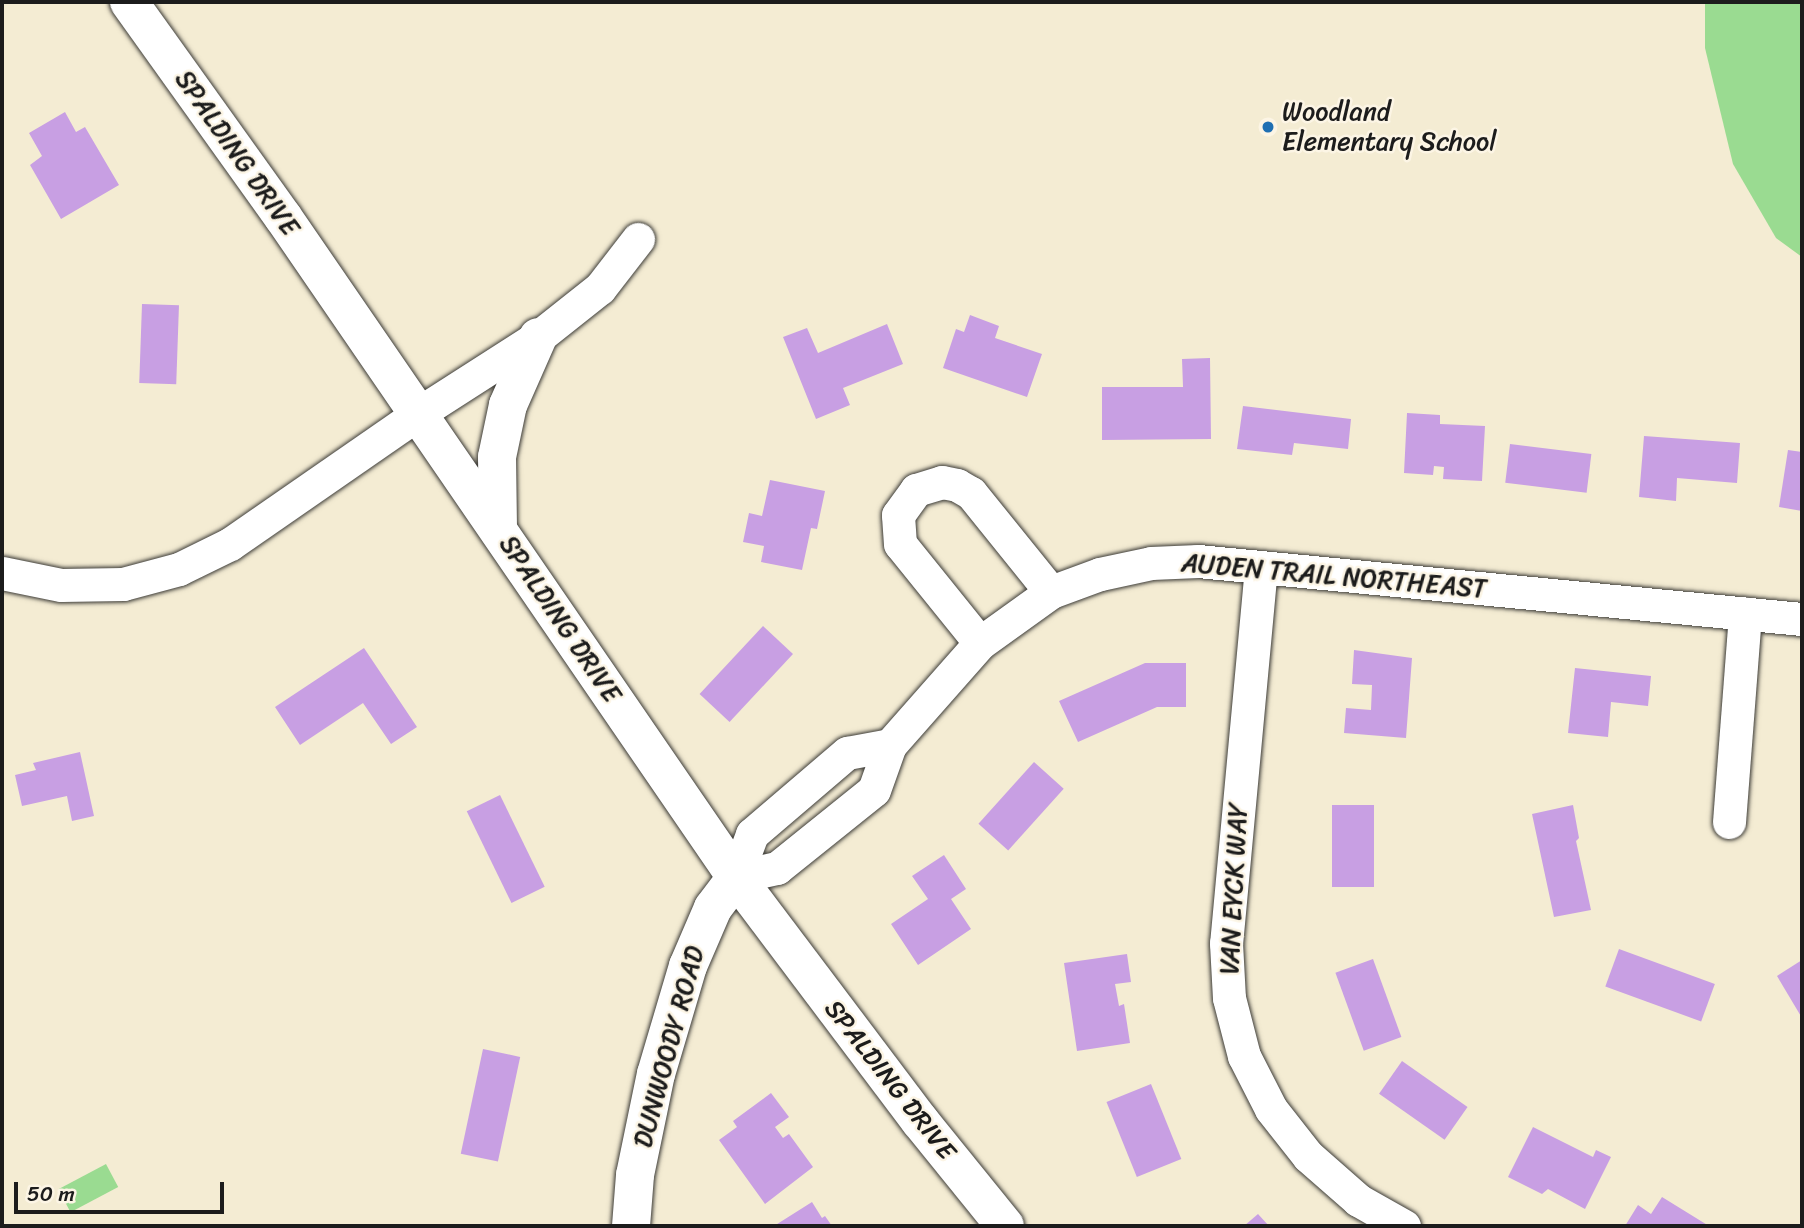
<!DOCTYPE html>
<html>
<head>
<meta charset="utf-8">
<style>
	body { margin:0 }
	#map { position:relative; width:1804px; height:1228px; overflow:hidden; background:#f4ecd3; font-family:Sriracha,sans-serif }
	div>[style] { position:absolute }
	[style*='--x'] { left:calc(var(--x)*1px); top:calc(var(--y)*1px); width:calc(var(--w)*1px); rotate:calc(var(--a)*1deg) }
	.green>* { inset:0; background:#9adb91; transform-origin:0 0 }
	.building>* { inset:0; background:#c89fe3; transform-origin:0 0 }
	.roads { filter:drop-shadow(0 0 2px #3c3b37) drop-shadow(0 0 2px #3c3b37) }
	.minor>* { height:33px; margin:-16.5px; padding:0 16.5px; transform-origin:16.5px; border-radius:16.5px; background:#fff }
	.tertiary>* { height:38px; margin:-19px; padding:0 19px; transform-origin:19px; border-radius:19px; background:#fff }
	.dots>* { width:19px; height:19px; translate:-50% -50%; box-sizing:border-box; border:4px solid #fcf5e5; border-radius:50% }
	span { translate:-50% -50%; white-space:nowrap; text-align:center; line-height:1.15; -webkit-text-stroke:5px #fcf5e5; paint-order:stroke }
	.poi-label { font-size:26px; color:#1c1c1c }
	.left { translate:0 -50%; text-align:left }
	.street-label { font-size:26px; color:#1c1c1c }
	.frame { position:absolute; inset:0; border:4px solid #1c1c1c; pointer-events:none }
	.scale { position:absolute; left:14px; top:1182px; width:210px; height:32px; box-sizing:border-box; border:4px solid #1c1c1c; border-top:0; padding-left:9px; font-size:21px; line-height:24px; white-space:nowrap; color:#1c1c1c; -webkit-text-stroke:5px #fcf5e5; paint-order:stroke }
</style>
</head>
<body>
<div id="map">
	<div class="green">
		<i style="clip-path:polygon(1705px 2px,1802px 2px,1802px 257px,1776px 238px,1733px 164px,1705px 48px)"></i>
		<i style="left:106px;top:1164px;width:26px;height:54px;rotate:62deg"></i>
	</div>
	<div class="building">
		<i style="clip-path:polygon(65px 112px,76px 132px,85px 127px,119px 185px,61px 219px,30px 165px,42px 156px,29px 133px)"></i>
		<i style="left:142px;top:304px;width:37px;height:79px;rotate:2deg"></i>
		<i style="clip-path:polygon(970px 315px,999px 326px,995px 338px,1042px 354px,1027px 397px,943px 368px,956px 329px,964px 332px)"></i>
		<i style="clip-path:polygon(887px 324px,903px 364px,843px 388px,850px 405px,816px 419px,783px 337px,807px 328px,818px 353px)"></i>
		<i style="clip-path:polygon(1210px 358px,1211px 439px,1102px 440px,1102px 387px,1183px 387px,1182px 359px)"></i>
		<i style="clip-path:polygon(1243px 406px,1351px 419px,1348px 449px,1294px 443px,1292px 455px,1237px 449px)"></i>
		<i style="clip-path:polygon(1407px 413px,1440px 415px,1440px 424px,1485px 426px,1482px 481px,1443px 479px,1444px 467px,1434px 466px,1433px 475px,1404px 473px)"></i>
		<i style="clip-path:polygon(1644px 436px,1740px 443px,1737px 483px,1677px 478px,1676px 501px,1639px 497px)"></i>
		<i style="left:1510px;top:444px;width:82px;height:39px;rotate:7deg"></i>
		<i style="clip-path:polygon(1788px 450px,1802px 452px,1802px 511px,1779px 507px)"></i>
		<i style="clip-path:polygon(770px 480px,825px 491px,817px 529px,811px 528px,802px 570px,761px 562px,764px 546px,743px 542px,749px 513px,762px 516px)"></i>
		<i style="left:763px;top:626px;width:41px;height:93px;rotate:43deg"></i>
		<i style="clip-path:polygon(364px 648px,417px 727px,391px 744px,363px 703px,300px 745px,275px 707px)"></i>
		<i style="clip-path:polygon(1354px 650px,1412px 658px,1406px 738px,1344px 733px,1346px 708px,1371px 710px,1372px 685px,1352px 684px)"></i>
		<i style="clip-path:polygon(1145px 663px,1186px 663px,1186px 707px,1157px 707px,1078px 742px,1059px 701px)"></i>
		<i style="clip-path:polygon(1575px 668px,1651px 676px,1648px 706px,1611px 702px,1608px 737px,1568px 733px)"></i>
		<i style="clip-path:polygon(80px 752px,94px 816px,72px 821px,67px 796px,22px 806px,15px 775px,36px 770px,33px 763px)"></i>
		<i style="left:1034px;top:762px;width:40px;height:83px;rotate:42deg"></i>
		<i style="left:500px;top:795px;width:102px;height:37px;rotate:64deg"></i>
		<i style="left:1332px;top:805px;width:42px;height:82px"></i>
		<i style="clip-path:polygon(1573px 805px,1579px 838px,1576px 841px,1591px 910px,1554px 917px,1532px 814px)"></i>
		<i style="clip-path:polygon(944px 855px,966px 889px,951px 899px,971px 929px,918px 965px,891px 924px,928px 899px,912px 876px)"></i>
		<i style="left:1619px;top:949px;width:102px;height:40px;rotate:20deg"></i>
		<i style="clip-path:polygon(1127px 954px,1131px 982px,1115px 984px,1119px 1006px,1124px 1004px,1130px 1043px,1077px 1051px,1064px 963px)"></i>
		<i style="left:1373px;top:959px;width:83px;height:40px;rotate:70deg"></i>
		<i style="clip-path:polygon(1802px 960px,1802px 1018px,1777px 976px)"></i>
		<i style="left:483px;top:1049px;width:38px;height:107px;rotate:12deg"></i>
		<i style="left:1402px;top:1061px;width:80px;height:40px;rotate:35deg"></i>
		<i style="left:1151px;top:1084px;width:81px;height:48px;rotate:68deg"></i>
		<i style="clip-path:polygon(771px 1093px,789px 1117px,775px 1127px,783px 1138px,789px 1134px,813px 1167px,765px 1204px,719px 1140px,737px 1127px,733px 1121px)"></i>
		<i style="clip-path:polygon(1533px 1127px,1593px 1157px,1596px 1150px,1611px 1157px,1585px 1209px,1548px 1189px,1542px 1194px,1508px 1177px)"></i>
		<i style="clip-path:polygon(1662px 1197px,1709px 1226px,1625px 1226px,1638px 1205px,1651px 1214px)"></i>
		<i style="clip-path:polygon(812px 1202px,822px 1218px,825px 1216px,832px 1226px,774px 1226px)"></i>
		<i style="clip-path:polygon(1258px 1214px,1269px 1226px,1244px 1226px)"></i>
	</div>
	<div class="roads">
		<div class="minor">
			<i style="--x:1261;--y:567;--w:378;--a:95.3"></i>
			<i style="--x:1226;--y:943;--w:55;--a:86.9"></i>
			<i style="--x:1229;--y:998;--w:60;--a:75.5"></i>
			<i style="--x:1244;--y:1056;--w:59;--a:63"></i>
			<i style="--x:1271;--y:1109;--w:60;--a:51.8"></i>
			<i style="--x:1308;--y:1156;--w:67;--a:41.3"></i>
			<i style="--x:1358;--y:1200;--w:53;--a:29.5"></i>
			<i style="--x:2;--y:573;--w:60;--a:11.5"></i>
			<i style="--x:61;--y:585;--w:62;--a:-0.9"></i>
			<i style="--x:123;--y:584;--w:58;--a:-15"></i>
			<i style="--x:179;--y:569;--w:57;--a:-26.1"></i>
			<i style="--x:230;--y:544;--w:230;--a:-34.7"></i>
			<i style="--x:419;--y:413;--w:146;--a:-32.7"></i>
			<i style="--x:542;--y:334;--w:74;--a:-38.4"></i>
			<i style="--x:600;--y:288;--w:62;--a:-52.2"></i>
			<i style="--x:980;--y:643;--w:127;--a:-128.9"></i>
			<i style="--x:900;--y:544;--w:29;--a:-94"></i>
			<i style="--x:898;--y:515;--w:31;--a:-54"></i>
			<i style="--x:916;--y:490;--w:27;--a:-17"></i>
			<i style="--x:942;--y:482;--w:15;--a:11"></i>
			<i style="--x:957;--y:485;--w:16;--a:30"></i>
			<i style="--x:971;--y:493;--w:127;--a:51.1"></i>
			<i style="--x:1729;--y:822;--w:209;--a:-85.6"></i>
			<i style="--x:736;--y:877;--w:42;--a:-12.4"></i>
			<i style="--x:777;--y:868;--w:124;--a:-38.8"></i>
			<i style="--x:874;--y:790;--w:48;--a:-70.4"></i>
			<i style="--x:890;--y:745;--w:136;--a:-48.6"></i>
			<i style="--x:980;--y:643;--w:87;--a:-35.7"></i>
			<i style="--x:1051;--y:592;--w:52;--a:-20.2"></i>
			<i style="--x:1100;--y:574;--w:52;--a:-12.2"></i>
			<i style="--x:1151;--y:563;--w:47;--a:-2.4"></i>
			<i style="--x:1198;--y:561;--w:607;--a:5.49"></i>
			<i style="--x:736;--y:877;--w:46;--a:-69.6"></i>
			<i style="--x:752;--y:834;--w:125;--a:-40.5"></i>
			<i style="--x:847;--y:753;--w:44;--a:-10.5"></i>
		</div>
		<div class="tertiary">
			<i style="--x:129;--y:2;--w:264;--a:54.4"></i>
			<i style="--x:283;--y:217;--w:801;--a:55.54"></i>
			<i style="--x:736;--y:877;--w:306;--a:53"></i>
			<i style="--x:920;--y:1121;--w:135;--a:51"></i>
			<i style="--x:498;--y:528;--w:71;--a:-90.8"></i>
			<i style="--x:497;--y:457;--w:53;--a:-78.1"></i>
			<i style="--x:508;--y:405;--w:74;--a:-66.2"></i>
			<i style="--x:631;--y:1226;--w:51;--a:-85.5"></i>
			<i style="--x:635;--y:1175;--w:103;--a:-78.3"></i>
			<i style="--x:656;--y:1074;--w:113;--a:-73.5"></i>
			<i style="--x:688;--y:966;--w:63;--a:-66.7"></i>
			<i style="--x:713;--y:908;--w:39;--a:-53"></i>
		</div>
	</div>
	<div class="dots">
		<i style="left:1268px;top:127px;background:#1f6fb2"></i>
	</div>
	<div class="poi-label">
		<span class="left" style="left:1282px;top:127px">Woodland<br>Elementary School</span>
	</div>
	<div class="street-label">
		<span style="left:237px;top:153px;rotate:55deg">SPALDING DRIVE</span>
		<span style="left:1334px;top:576px;rotate:5deg">AUDEN TRAIL NORTHEAST</span>
		<span style="left:560px;top:619px;rotate:56deg">SPALDING DRIVE</span>
		<span style="left:1234px;top:889px;rotate:-87deg">VAN EYCK WAY</span>
		<span style="left:669px;top:1047px;rotate:-75deg">DUNWOODY ROAD</span>
		<span style="left:890px;top:1080px;rotate:52deg">SPALDING DRIVE</span>
	</div>
	<div class="frame"></div>
	<div class="scale">50 m</div>
</div>
</body>
</html>
